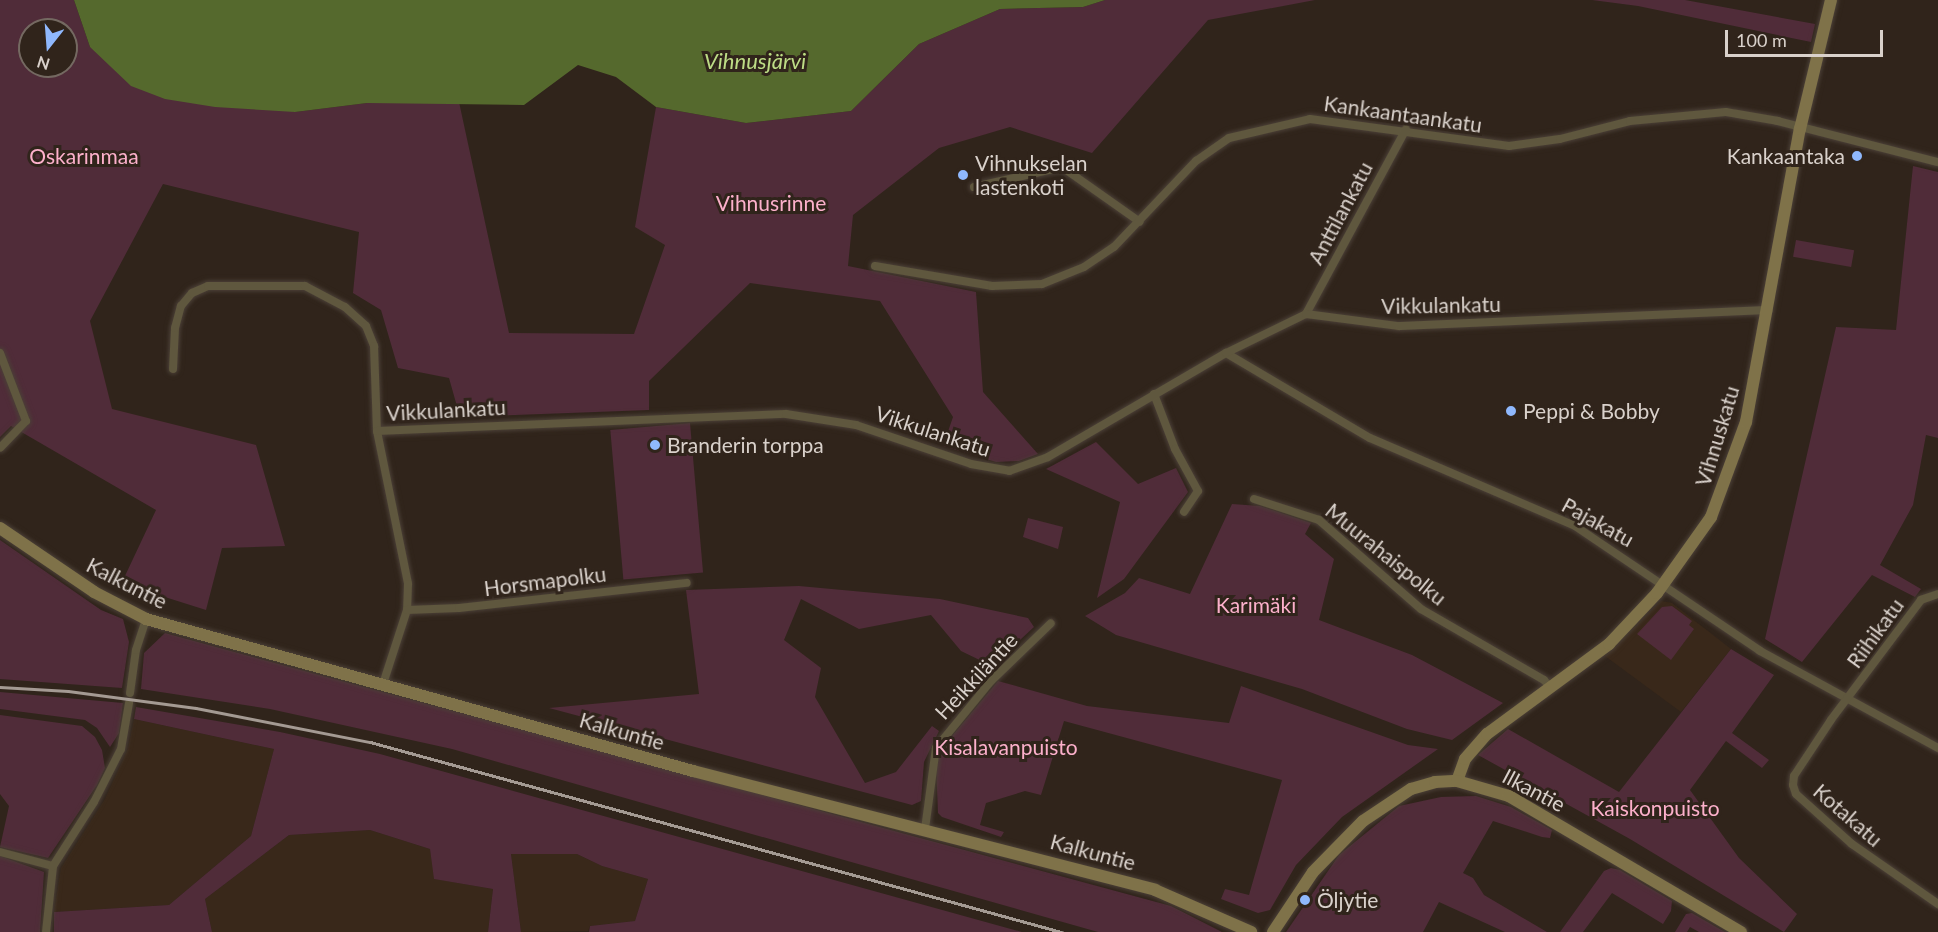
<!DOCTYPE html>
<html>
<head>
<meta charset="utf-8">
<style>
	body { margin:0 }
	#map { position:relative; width:1938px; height:932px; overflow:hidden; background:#30241b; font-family:Lato,sans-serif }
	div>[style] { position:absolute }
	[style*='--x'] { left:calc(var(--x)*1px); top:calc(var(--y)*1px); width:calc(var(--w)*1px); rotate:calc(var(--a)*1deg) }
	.built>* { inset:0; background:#39281a }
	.green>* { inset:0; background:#502c39; transform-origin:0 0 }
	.water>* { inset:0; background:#55692d }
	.roads { filter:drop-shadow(0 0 2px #4b4037) drop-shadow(0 0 2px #4b4037) }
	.street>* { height:8px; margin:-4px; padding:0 4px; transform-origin:4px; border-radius:4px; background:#5f573e }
	.secondary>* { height:12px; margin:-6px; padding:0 6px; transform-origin:6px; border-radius:6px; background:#7f7249 }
	.rail>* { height:3px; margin:-1.5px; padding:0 1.5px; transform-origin:1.5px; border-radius:1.5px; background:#a49a93 }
	.dots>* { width:16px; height:16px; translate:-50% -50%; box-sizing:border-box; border:3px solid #30241b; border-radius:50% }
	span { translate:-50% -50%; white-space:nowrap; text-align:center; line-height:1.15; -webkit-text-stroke:6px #30241b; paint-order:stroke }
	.street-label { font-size:21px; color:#d9d1cb }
	.park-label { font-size:21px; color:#fcb0cb }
	.poi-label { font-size:21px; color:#d9d1cb }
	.right { translate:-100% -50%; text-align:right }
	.left { translate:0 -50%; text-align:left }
	.water-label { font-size:22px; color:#bddc85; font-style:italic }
	.north { position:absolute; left:18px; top:18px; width:60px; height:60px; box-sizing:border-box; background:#30241b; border:2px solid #746961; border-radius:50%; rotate:197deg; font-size:16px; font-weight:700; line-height:24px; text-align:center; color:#d9d1cb }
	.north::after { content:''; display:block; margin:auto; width:21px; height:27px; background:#8fb8fd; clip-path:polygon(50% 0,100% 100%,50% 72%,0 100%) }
	.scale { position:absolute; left:1725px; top:30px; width:158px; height:27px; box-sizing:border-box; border:3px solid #d9d1cb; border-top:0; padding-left:8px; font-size:18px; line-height:21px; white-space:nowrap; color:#d9d1cb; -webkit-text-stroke:4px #30241b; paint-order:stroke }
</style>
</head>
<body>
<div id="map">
	<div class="built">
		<i style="clip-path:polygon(1661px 601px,1672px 603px,1731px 649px,1681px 712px,1605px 656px)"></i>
		<i style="clip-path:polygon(134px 719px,274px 749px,251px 836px,169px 905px,54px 912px,61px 868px,105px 799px,128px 749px)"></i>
		<i style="clip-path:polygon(370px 830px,430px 849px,435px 879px,493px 889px,488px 932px,212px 932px,205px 899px,289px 835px)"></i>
		<i style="clip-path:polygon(511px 854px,577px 854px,602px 866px,648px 879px,635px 921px,590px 926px,588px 931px,521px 932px)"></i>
	</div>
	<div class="green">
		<i style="clip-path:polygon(evenodd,0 0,74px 0,90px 47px,295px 112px,367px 103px,459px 102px,509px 333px,634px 334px,665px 245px,635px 227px,656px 107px,746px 123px,851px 111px,919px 44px,1000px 9px,1083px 7px,1105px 0,1315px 0,1208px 20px,1092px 153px,1010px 127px,939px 148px,853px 215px,848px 266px,976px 292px,983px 392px,1038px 454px,1019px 461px,996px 462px,943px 446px,953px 417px,880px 301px,750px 283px,649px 381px,649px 410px,460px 417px,449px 378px,398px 368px,381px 310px,353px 293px,359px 232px,163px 184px,90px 321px,112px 409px,256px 445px,285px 546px,222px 548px,206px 610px,149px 592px,124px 578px,156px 510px,11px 426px,0 437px,0 0,30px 30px,66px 30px,66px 66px,30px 66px,30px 30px)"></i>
		<i style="clip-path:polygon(1592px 0,1685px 0,1815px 24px,1811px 42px,1638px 6px)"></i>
		<i style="clip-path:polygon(1913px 166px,1938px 172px,1938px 438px,1926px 435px,1913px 505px,1880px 565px,1921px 589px,1915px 597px,1872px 575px,1802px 662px,1765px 639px,1836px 327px,1896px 330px)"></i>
		<i style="left:1796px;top:240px;width:59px;height:17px;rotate:10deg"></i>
		<i style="left:690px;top:423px;width:150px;height:80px;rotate:85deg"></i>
		<i style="clip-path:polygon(1096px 442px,1138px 484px,1176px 468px,1188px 492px,1124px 579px,1097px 598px,1120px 502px,1046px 469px)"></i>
		<i style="clip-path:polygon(1232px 504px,1260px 506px,1311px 523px,1305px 534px,1334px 559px,1319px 620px,1412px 655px,1503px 703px,1452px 740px,1407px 729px,1302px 689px,1116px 635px,1085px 616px,1125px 593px,1139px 578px,1190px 594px)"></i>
		<i style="clip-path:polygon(1028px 518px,1063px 527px,1058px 549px,1023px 537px)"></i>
		<i style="clip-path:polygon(0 540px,101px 610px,123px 619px,129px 642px,122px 688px,0 679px)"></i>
		<i style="clip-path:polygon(799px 586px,940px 599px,1028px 618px,1034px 627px,992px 666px,961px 651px,931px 615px,859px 629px,801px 599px,784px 640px,821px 668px,815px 697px,865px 783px,896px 772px,932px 726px,939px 731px,924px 762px,921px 801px,912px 805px,549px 708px,699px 694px,686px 590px)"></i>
		<i style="clip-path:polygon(1672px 606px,1692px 621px,1689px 625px,1694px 629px,1671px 660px,1637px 634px,1662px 607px)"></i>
		<i style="clip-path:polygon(165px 633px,1171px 906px,1222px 932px,1098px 932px,452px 749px,270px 709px,141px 689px,144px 653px)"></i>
		<i style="clip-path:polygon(1731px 649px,1774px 675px,1732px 733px,1769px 760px,1762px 768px,1726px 741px,1690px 790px,1739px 858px,1797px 914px,1784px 932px,1630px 839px,1478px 755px,1508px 729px,1619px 792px)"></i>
		<i style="clip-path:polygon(998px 681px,1087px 706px,1229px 723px,1241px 686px,1408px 745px,1438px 749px,1342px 817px,1296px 865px,1270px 910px,1258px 913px,1221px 899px,1225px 889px,1249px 895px,1282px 780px,1064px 721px,1041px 795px,1025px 791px,986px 803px,980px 825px,1004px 832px,1001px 837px,942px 817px,938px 813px,936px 764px,947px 742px)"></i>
		<i style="clip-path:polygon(0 692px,123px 703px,119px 733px,110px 747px,97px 728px,85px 720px,0 709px)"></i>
		<i style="clip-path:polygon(136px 707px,280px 732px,380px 754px,1022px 932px,589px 932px,590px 926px,635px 921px,648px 879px,602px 866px,577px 854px,511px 854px,521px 932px,488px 932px,493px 889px,434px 879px,430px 849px,370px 830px,289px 835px,205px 899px,212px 932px,54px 932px,54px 912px,169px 905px,251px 836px,274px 749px,134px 719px)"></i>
		<i style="clip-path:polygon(0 715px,82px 726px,95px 737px,102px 750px,105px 768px,97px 785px,48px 858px,0 847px,9px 806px,0 794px)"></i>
		<i style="clip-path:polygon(1476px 796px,1511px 807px,1552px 830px,1550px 838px,1542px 837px,1493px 821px,1463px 873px,1473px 878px,1484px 895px,1547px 932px,1505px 932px,1439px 902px,1423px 932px,1286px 932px,1339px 855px,1399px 806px,1441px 797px)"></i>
		<i style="clip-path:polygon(0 856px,44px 872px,40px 932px,0 932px)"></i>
		<i style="clip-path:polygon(1611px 868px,1620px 870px,1672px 901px,1671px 911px,1663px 924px,1612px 893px,1583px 932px,1560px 932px,1604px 871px)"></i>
		<i style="clip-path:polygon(1692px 913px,1725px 932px,1699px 932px,1690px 927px,1687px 932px,1675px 932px,1686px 914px)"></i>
	</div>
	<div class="water">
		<i style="clip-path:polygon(74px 0,1105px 0,1083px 7px,1000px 9px,919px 44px,851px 111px,746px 123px,656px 107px,616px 77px,578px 65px,524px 105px,367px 103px,295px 112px,215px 107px,165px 99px,131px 86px,90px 47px)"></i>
	</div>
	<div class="roads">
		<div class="street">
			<i style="--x:974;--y:187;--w:90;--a:-12.8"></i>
			<i style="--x:1062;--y:167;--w:95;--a:35.2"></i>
			<i style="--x:875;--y:266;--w:119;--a:9.7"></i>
			<i style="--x:992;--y:286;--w:50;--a:-2.3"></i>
			<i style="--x:1042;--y:284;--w:45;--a:-22"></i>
			<i style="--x:1084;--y:267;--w:36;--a:-34"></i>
			<i style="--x:1114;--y:247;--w:119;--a:-46.4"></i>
			<i style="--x:1196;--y:161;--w:40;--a:-34.9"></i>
			<i style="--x:1229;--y:138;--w:83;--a:-13.2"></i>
			<i style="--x:1310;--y:119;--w:201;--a:7.7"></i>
			<i style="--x:1509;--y:146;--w:51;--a:-7.8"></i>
			<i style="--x:1560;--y:139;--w:72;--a:-14.4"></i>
			<i style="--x:1630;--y:121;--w:96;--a:-5.4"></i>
			<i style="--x:1726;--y:112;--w:53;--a:9.8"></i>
			<i style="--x:1778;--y:121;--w:165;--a:14.4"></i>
			<i style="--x:1306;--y:314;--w:210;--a:-61.6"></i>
			<i style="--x:0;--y:353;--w:73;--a:69.1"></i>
			<i style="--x:26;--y:421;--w:37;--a:134"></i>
			<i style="--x:1226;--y:353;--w:167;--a:30.6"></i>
			<i style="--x:1370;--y:438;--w:223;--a:23.2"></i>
			<i style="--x:1575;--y:526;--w:223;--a:34"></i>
			<i style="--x:1760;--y:651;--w:203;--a:28.6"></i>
			<i style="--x:173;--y:369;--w:41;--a:-87.2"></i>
			<i style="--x:175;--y:328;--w:23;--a:-75"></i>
			<i style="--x:181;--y:306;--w:17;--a:-50"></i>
			<i style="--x:192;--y:293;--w:17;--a:-24"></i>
			<i style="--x:208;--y:286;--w:97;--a:0"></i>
			<i style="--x:305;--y:286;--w:45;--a:27.7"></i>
			<i style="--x:345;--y:307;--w:28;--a:42"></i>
			<i style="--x:366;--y:326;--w:22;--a:68"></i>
			<i style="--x:374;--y:346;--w:85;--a:88"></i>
			<i style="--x:377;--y:431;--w:156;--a:78.5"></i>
			<i style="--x:408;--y:584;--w:26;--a:92"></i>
			<i style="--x:407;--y:610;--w:78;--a:108"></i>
			<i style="--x:1154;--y:394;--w:59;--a:69.1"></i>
			<i style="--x:1175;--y:449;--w:48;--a:61.3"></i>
			<i style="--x:1198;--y:491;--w:25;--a:124"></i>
			<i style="--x:377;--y:431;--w:409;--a:-2.4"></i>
			<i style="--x:786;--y:414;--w:71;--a:8.9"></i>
			<i style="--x:856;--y:425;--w:121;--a:18.7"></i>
			<i style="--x:971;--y:464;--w:39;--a:10"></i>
			<i style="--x:1009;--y:471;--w:41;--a:-19.7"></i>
			<i style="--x:1048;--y:457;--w:206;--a:-30.3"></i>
			<i style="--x:1226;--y:353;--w:89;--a:-26"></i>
			<i style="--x:1306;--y:314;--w:94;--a:7.4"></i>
			<i style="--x:1399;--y:326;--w:370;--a:-2.5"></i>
			<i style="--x:1254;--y:499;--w:68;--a:17.9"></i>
			<i style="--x:1319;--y:520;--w:135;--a:41.1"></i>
			<i style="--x:1421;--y:609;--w:142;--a:30"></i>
			<i style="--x:1544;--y:680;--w:9;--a:49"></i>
			<i style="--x:1938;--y:594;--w:18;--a:161"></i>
			<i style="--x:1921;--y:600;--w:150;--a:126.9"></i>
			<i style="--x:1831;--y:720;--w:67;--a:123.5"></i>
			<i style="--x:1794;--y:776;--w:9;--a:96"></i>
			<i style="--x:1793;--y:785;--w:9;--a:72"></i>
			<i style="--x:1796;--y:794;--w:75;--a:41.8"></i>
			<i style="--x:1852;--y:844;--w:105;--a:34.9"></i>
			<i style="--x:407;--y:610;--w:52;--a:-2.2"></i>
			<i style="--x:459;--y:608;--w:229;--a:-6.3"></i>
			<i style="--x:130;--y:693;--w:43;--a:-82.1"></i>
			<i style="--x:136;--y:650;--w:33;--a:-72"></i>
			<i style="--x:925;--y:829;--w:82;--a:-82.3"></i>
			<i style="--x:936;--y:748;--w:87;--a:-50.6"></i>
			<i style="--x:991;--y:681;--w:83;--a:-44"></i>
			<i style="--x:0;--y:852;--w:55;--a:14.8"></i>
			<i style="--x:46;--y:932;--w:66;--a:-83.9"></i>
			<i style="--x:53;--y:866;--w:76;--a:-57.4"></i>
			<i style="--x:94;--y:802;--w:59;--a:-63"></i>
			<i style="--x:121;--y:749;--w:47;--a:-80.1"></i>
		</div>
		<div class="secondary">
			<i style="--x:0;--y:528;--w:114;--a:34.2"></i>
			<i style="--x:94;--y:592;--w:59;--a:27.4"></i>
			<i style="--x:146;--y:619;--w:568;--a:15.53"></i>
			<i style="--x:693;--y:771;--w:477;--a:14.4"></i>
			<i style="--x:1155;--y:890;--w:105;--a:23.6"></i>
			<i style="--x:1457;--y:781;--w:23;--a:-70"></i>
			<i style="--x:1465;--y:759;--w:33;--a:-49"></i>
			<i style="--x:1487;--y:734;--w:152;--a:-36.4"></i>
			<i style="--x:1609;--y:644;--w:70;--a:-46.7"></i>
			<i style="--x:1657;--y:593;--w:93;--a:-54.6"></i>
			<i style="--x:1711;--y:517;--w:101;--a:-69.8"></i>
			<i style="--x:1746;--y:422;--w:298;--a:-79.6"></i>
			<i style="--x:1800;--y:129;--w:133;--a:-76.5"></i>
			<i style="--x:1273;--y:932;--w:72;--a:-56.3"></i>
			<i style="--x:1313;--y:872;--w:71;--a:-45.6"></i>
			<i style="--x:1363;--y:821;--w:58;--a:-33.7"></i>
			<i style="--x:1411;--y:789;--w:25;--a:-16"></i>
			<i style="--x:1435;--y:782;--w:22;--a:-3"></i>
			<i style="--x:1457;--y:781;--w:54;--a:16.1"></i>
			<i style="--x:1509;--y:796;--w:269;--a:30.4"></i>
		</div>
	</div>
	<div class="rail">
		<i style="--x:0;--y:687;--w:68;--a:3.4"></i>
		<i style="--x:68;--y:691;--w:129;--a:7.6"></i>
		<i style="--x:196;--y:708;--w:177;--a:11.1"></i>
		<i style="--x:370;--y:742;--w:717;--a:15.37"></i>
	</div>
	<div class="dots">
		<i style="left:1857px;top:156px;background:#8fb8fd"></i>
		<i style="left:963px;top:175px;background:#8fb8fd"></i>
		<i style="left:1511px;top:411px;background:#8fb8fd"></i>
		<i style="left:655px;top:445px;background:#8fb8fd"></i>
		<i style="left:1305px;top:900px;background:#8fb8fd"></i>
	</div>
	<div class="street-label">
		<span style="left:1403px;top:114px;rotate:8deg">Kankaantaankatu</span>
		<span style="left:1340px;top:213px;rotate:-62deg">Anttilankatu</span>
		<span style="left:1441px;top:305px;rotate:-1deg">Vikkulankatu</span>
		<span style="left:446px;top:410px;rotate:-3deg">Vikkulankatu</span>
		<span style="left:933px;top:431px;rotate:18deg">Vikkulankatu</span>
		<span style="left:1717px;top:436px;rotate:-73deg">Vihnuskatu</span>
		<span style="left:1598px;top:522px;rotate:29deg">Pajakatu</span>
		<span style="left:1386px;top:554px;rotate:39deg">Muurahaispolku</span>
		<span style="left:545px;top:581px;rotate:-7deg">Horsmapolku</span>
		<span style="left:127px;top:583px;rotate:27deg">Kalkuntie</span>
		<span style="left:1875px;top:633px;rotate:-54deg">Riihikatu</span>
		<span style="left:976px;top:676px;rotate:-47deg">Heikkiläntie</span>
		<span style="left:622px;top:731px;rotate:16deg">Kalkuntie</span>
		<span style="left:1534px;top:790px;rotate:28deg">Ilkantie</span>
		<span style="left:1848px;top:815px;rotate:41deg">Kotakatu</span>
		<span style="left:1093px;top:852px;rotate:15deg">Kalkuntie</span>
	</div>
	<div class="park-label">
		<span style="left:84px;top:156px">Oskarinmaa</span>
		<span style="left:771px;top:203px">Vihnusrinne</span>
		<span style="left:1256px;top:605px">Karimäki</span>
		<span style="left:1006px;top:747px">Kisalavanpuisto</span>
		<span style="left:1655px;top:808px">Kaiskonpuisto</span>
	</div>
	<div class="poi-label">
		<span class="right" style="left:1845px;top:156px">Kankaantaka</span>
		<span class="left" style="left:975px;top:175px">Vihnukselan<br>lastenkoti</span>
		<span class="left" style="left:1523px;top:411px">Peppi &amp; Bobby</span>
		<span class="left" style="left:667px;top:445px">Branderin torppa</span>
		<span class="left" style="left:1317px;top:900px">Öljytie</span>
	</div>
	<div class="water-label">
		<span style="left:755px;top:61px">Vihnusjärvi</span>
	</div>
	<div class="north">N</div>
	<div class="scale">100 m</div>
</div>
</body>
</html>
